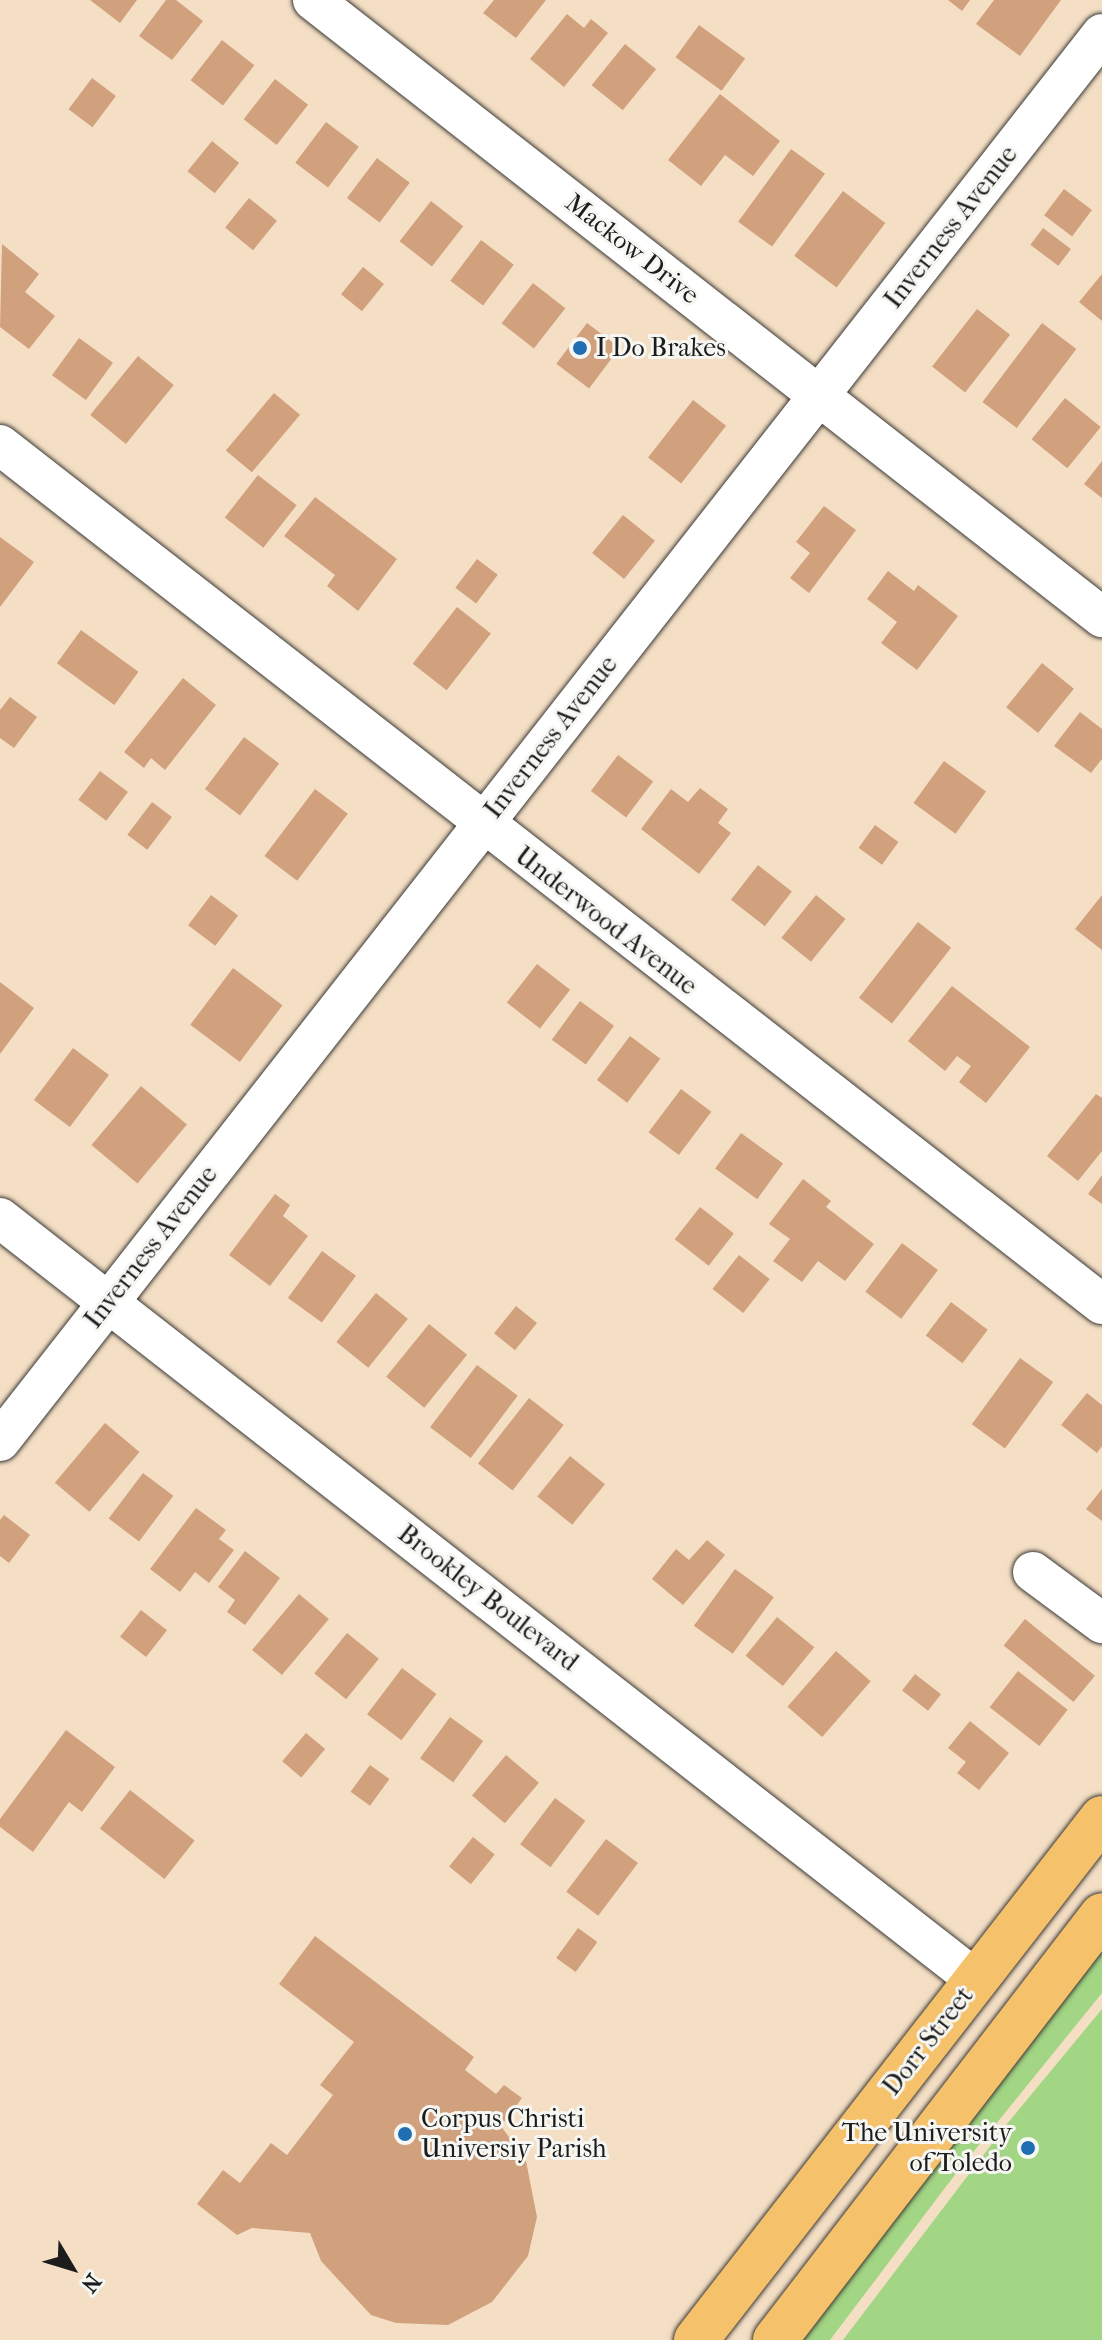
<!DOCTYPE html>
<html>
<head>
<meta charset="utf-8">
<style>
	body { margin:0 }
	#map { position:relative; width:1102px; height:2340px; overflow:hidden; background:#f4dfc5; font-family:"IM FELL French Canon",serif }
	div>[style] { position:absolute }
	[style*='--x'] { left:calc(var(--x)*1px); top:calc(var(--y)*1px); width:calc(var(--w)*1px); rotate:calc(var(--a)*1deg) }
	.green>* { inset:0; background:#a2d584 }
	.building>* { inset:0; background:#d1a17e; transform-origin:0 0 }
	.roads { filter:drop-shadow(0 0 2px #3c3935) drop-shadow(0 0 2px #3c3935) }
	.minor>* { height:40px; margin:-20px; padding:0 20px; transform-origin:20px; border-radius:20px; background:#fff }
	.major>* { height:44px; margin:-22px; padding:0 22px; transform-origin:22px; border-radius:22px; background:#f5c16b }
	.dots>* { width:22px; height:22px; translate:-50% -50%; box-sizing:border-box; border:4px solid #f6f6f2; border-radius:50% }
	span { translate:-50% -50%; white-space:nowrap; text-align:center; line-height:1.15; -webkit-text-stroke:6px #f6f6f2; paint-order:stroke }
	.street-label { font-size:26px; color:#1c1c1c }
	.poi-label { font-size:26px; color:#1c1c1c }
	.left { translate:0 -50%; text-align:left }
	.right { translate:-100% -50%; text-align:right }
	.north { position:absolute; left:32px; top:2228px; width:80px; height:80px; -webkit-text-stroke:6px #f6f6f2; paint-order:stroke; rotate:128deg; font-size:22px; font-weight:700; line-height:32px; text-align:center; color:#1c1c1c }
	.north::after { content:''; display:block; margin:auto; width:28px; height:36px; background:#1c1c1c; clip-path:polygon(50% 0,100% 100%,50% 72%,0 100%) }
</style>
</head>
<body>
<div id="map">
	<div class="green">
		<i style="clip-path:polygon(1102px 1950px,1102px 1993px,957px 2172px,830px 2340px,799px 2340px)"></i>
		<i style="clip-path:polygon(1102px 2009px,1102px 2340px,843px 2340px,1007px 2124px)"></i>
	</div>
	<div class="building">
		<i style="clip-path:polygon(90px 0,137px 0,120px 23px)"></i>
		<i style="clip-path:polygon(166px 0,176px 0,203px 21px,172px 60px,139px 36px)"></i>
		<i style="clip-path:polygon(494px 0,546px 0,516px 38px,483px 13px)"></i>
		<i style="clip-path:polygon(948px 0,970px 0,962px 11px)"></i>
		<i style="clip-path:polygon(994px 0,1061px 0,1020px 56px,976px 24px)"></i>
		<i style="clip-path:polygon(567px 14px,584px 28px,591px 19px,608px 33px,564px 87px,530px 59px)"></i>
		<i style="left:699px;top:25px;width:57px;height:40px;rotate:36deg"></i>
		<i style="left:222px;top:40px;width:41px;height:51px;rotate:38deg"></i>
		<i style="left:625px;top:44px;width:40px;height:53px;rotate:39deg"></i>
		<i style="left:92px;top:78px;width:30px;height:39px;rotate:37deg"></i>
		<i style="left:275px;top:79px;width:42px;height:51px;rotate:38deg"></i>
		<i style="clip-path:polygon(720px 94px,780px 141px,753px 176px,725px 155px,701px 186px,668px 160px)"></i>
		<i style="left:326px;top:122px;width:41px;height:51px;rotate:37deg"></i>
		<i style="left:212px;top:141px;width:35px;height:39px;rotate:39deg"></i>
		<i style="left:791px;top:149px;width:42px;height:90px;rotate:36deg"></i>
		<i style="left:377px;top:158px;width:41px;height:50px;rotate:37deg"></i>
		<i style="left:1064px;top:189px;width:35px;height:33px;rotate:37deg"></i>
		<i style="left:843px;top:191px;width:53px;height:81px;rotate:37deg"></i>
		<i style="left:249px;top:198px;width:36px;height:38px;rotate:39deg"></i>
		<i style="left:431px;top:201px;width:41px;height:51px;rotate:38deg"></i>
		<i style="left:1043px;top:228px;width:35px;height:21px;rotate:37deg"></i>
		<i style="left:481px;top:240px;width:41px;height:51px;rotate:37deg"></i>
		<i style="clip-path:polygon(2px 244px,39px 274px,25px 292px,55px 316px,29px 349px,0 327px)"></i>
		<i style="left:363px;top:267px;width:27px;height:35px;rotate:39deg"></i>
		<i style="clip-path:polygon(1102px 274px,1102px 321px,1079px 302px)"></i>
		<i style="left:533px;top:283px;width:41px;height:51px;rotate:38deg"></i>
		<i style="left:977px;top:309px;width:42px;height:73px;rotate:38deg"></i>
		<i style="left:587px;top:323px;width:41px;height:51px;rotate:37deg"></i>
		<i style="left:1042px;top:323px;width:43px;height:99px;rotate:37deg"></i>
		<i style="left:79px;top:338px;width:42px;height:46px;rotate:36deg"></i>
		<i style="left:138px;top:356px;width:46px;height:76px;rotate:39deg"></i>
		<i style="left:274px;top:393px;width:34px;height:75px;rotate:40deg"></i>
		<i style="left:1065px;top:398px;width:46px;height:53px;rotate:39deg"></i>
		<i style="left:693px;top:400px;width:42px;height:73px;rotate:38deg"></i>
		<i style="clip-path:polygon(1102px 461px,1102px 498px,1084px 484px)"></i>
		<i style="left:258px;top:475px;width:49px;height:54px;rotate:38deg"></i>
		<i style="clip-path:polygon(315px 497px,397px 559px,358px 611px,327px 586px,335px 575px,284px 536px)"></i>
		<i style="clip-path:polygon(824px 506px,856px 530px,809px 593px,790px 578px,810px 553px,796px 542px)"></i>
		<i style="left:623px;top:515px;width:41px;height:49px;rotate:39deg"></i>
		<i style="clip-path:polygon(0 537px,34px 562px,0 607px)"></i>
		<i style="left:477px;top:559px;width:26px;height:36px;rotate:37deg"></i>
		<i style="clip-path:polygon(888px 571px,914px 591px,918px 585px,958px 616px,917px 670px,881px 643px,897px 622px,867px 599px)"></i>
		<i style="left:457px;top:607px;width:43px;height:72px;rotate:38deg"></i>
		<i style="left:81px;top:630px;width:71px;height:41px;rotate:36deg"></i>
		<i style="left:1042px;top:663px;width:41px;height:57px;rotate:39deg"></i>
		<i style="clip-path:polygon(183px 678px,216px 705px,165px 770px,151px 758px,144px 768px,124px 752px)"></i>
		<i style="clip-path:polygon(10px 697px,37px 717px,14px 748px,0 738px,0 710px)"></i>
		<i style="clip-path:polygon(1080px 712px,1102px 729px,1102px 759px,1091px 773px,1054px 746px)"></i>
		<i style="left:244px;top:737px;width:44px;height:65px;rotate:37deg"></i>
		<i style="left:618px;top:755px;width:44px;height:45px;rotate:37deg"></i>
		<i style="left:944px;top:761px;width:52px;height:52px;rotate:36deg"></i>
		<i style="left:100px;top:771px;width:35px;height:36px;rotate:37deg"></i>
		<i style="clip-path:polygon(700px 788px,728px 809px,718px 823px,731px 833px,699px 874px,641px 829px,671px 789px,688px 802px)"></i>
		<i style="left:315px;top:789px;width:41px;height:84px;rotate:37deg"></i>
		<i style="left:152px;top:802px;width:25px;height:41px;rotate:37deg"></i>
		<i style="left:875px;top:825px;width:29px;height:28px;rotate:36deg"></i>
		<i style="left:758px;top:865px;width:43px;height:44px;rotate:38deg"></i>
		<i style="left:211px;top:895px;width:34px;height:38px;rotate:37deg"></i>
		<i style="left:816px;top:895px;width:38px;height:55px;rotate:39deg"></i>
		<i style="clip-path:polygon(1102px 895px,1102px 950px,1075px 929px)"></i>
		<i style="left:918px;top:922px;width:42px;height:96px;rotate:38deg"></i>
		<i style="left:537px;top:964px;width:42px;height:49px;rotate:38deg"></i>
		<i style="left:233px;top:968px;width:62px;height:71px;rotate:37deg"></i>
		<i style="clip-path:polygon(0 982px,34px 1008px,0 1054px)"></i>
		<i style="clip-path:polygon(952px 986px,1030px 1047px,986px 1103px,959px 1082px,971px 1066px,957px 1056px,945px 1071px,908px 1041px)"></i>
		<i style="left:580px;top:1001px;width:42px;height:48px;rotate:36deg"></i>
		<i style="left:630px;top:1036px;width:38px;height:55px;rotate:37deg"></i>
		<i style="left:73px;top:1048px;width:45px;height:65px;rotate:37deg"></i>
		<i style="left:141px;top:1086px;width:60px;height:77px;rotate:40deg"></i>
		<i style="left:681px;top:1089px;width:38px;height:54px;rotate:37deg"></i>
		<i style="clip-path:polygon(1096px 1094px,1102px 1098px,1102px 1151px,1078px 1181px,1047px 1156px)"></i>
		<i style="left:741px;top:1133px;width:52px;height:44px;rotate:36deg"></i>
		<i style="clip-path:polygon(1102px 1175px,1102px 1204px,1088px 1194px)"></i>
		<i style="clip-path:polygon(803px 1179px,831px 1201px,826px 1207px,874px 1244px,845px 1281px,818px 1261px,802px 1282px,773px 1261px,790px 1239px,769px 1224px)"></i>
		<i style="clip-path:polygon(275px 1194px,290px 1205px,283px 1216px,308px 1236px,270px 1286px,229px 1255px)"></i>
		<i style="left:700px;top:1207px;width:43px;height:41px;rotate:38deg"></i>
		<i style="left:902px;top:1243px;width:45px;height:61px;rotate:37deg"></i>
		<i style="left:322px;top:1251px;width:42px;height:58px;rotate:36deg"></i>
		<i style="left:739px;top:1255px;width:39px;height:43px;rotate:38deg"></i>
		<i style="left:376px;top:1293px;width:41px;height:63px;rotate:39deg"></i>
		<i style="left:951px;top:1302px;width:46px;height:42px;rotate:37deg"></i>
		<i style="left:516px;top:1306px;width:27px;height:35px;rotate:39deg"></i>
		<i style="left:429px;top:1324px;width:49px;height:68px;rotate:39deg"></i>
		<i style="left:1020px;top:1358px;width:41px;height:82px;rotate:36deg"></i>
		<i style="left:477px;top:1365px;width:51px;height:78px;rotate:37deg"></i>
		<i style="clip-path:polygon(1087px 1393px,1102px 1405px,1102px 1446px,1097px 1453px,1061px 1425px)"></i>
		<i style="left:529px;top:1398px;width:44px;height:83px;rotate:38deg"></i>
		<i style="left:105px;top:1423px;width:45px;height:78px;rotate:40deg"></i>
		<i style="left:570px;top:1456px;width:45px;height:52px;rotate:39deg"></i>
		<i style="left:143px;top:1473px;width:38px;height:57px;rotate:37deg"></i>
		<i style="clip-path:polygon(1102px 1489px,1102px 1521px,1086px 1509px)"></i>
		<i style="clip-path:polygon(196px 1508px,226px 1530px,219px 1539px,234px 1550px,209px 1583px,195px 1572px,180px 1592px,150px 1569px)"></i>
		<i style="clip-path:polygon(4px 1515px,30px 1535px,9px 1563px,0 1556px,0 1520px)"></i>
		<i style="clip-path:polygon(707px 1540px,725px 1555px,683px 1605px,652px 1579px,676px 1549px,689px 1560px)"></i>
		<i style="clip-path:polygon(245px 1551px,280px 1578px,245px 1625px,227px 1612px,235px 1600px,218px 1587px)"></i>
		<i style="left:735px;top:1569px;width:48px;height:70px;rotate:36deg"></i>
		<i style="left:299px;top:1594px;width:39px;height:73px;rotate:40deg"></i>
		<i style="left:141px;top:1610px;width:33px;height:34px;rotate:38deg"></i>
		<i style="left:777px;top:1617px;width:48px;height:50px;rotate:39deg"></i>
		<i style="left:1025px;top:1619px;width:90px;height:34px;rotate:39deg"></i>
		<i style="left:347px;top:1633px;width:41px;height:52px;rotate:39deg"></i>
		<i style="left:836px;top:1651px;width:46px;height:74px;rotate:41deg"></i>
		<i style="left:402px;top:1668px;width:43px;height:58px;rotate:37deg"></i>
		<i style="left:1018px;top:1671px;width:63px;height:46px;rotate:38deg"></i>
		<i style="left:915px;top:1674px;width:33px;height:21px;rotate:38deg"></i>
		<i style="left:450px;top:1717px;width:41px;height:51px;rotate:36deg"></i>
		<i style="clip-path:polygon(970px 1721px,1009px 1753px,979px 1790px,957px 1773px,966px 1762px,948px 1748px)"></i>
		<i style="clip-path:polygon(66px 1730px,115px 1767px,82px 1812px,69px 1802px,33px 1852px,0 1827px,0 1819px)"></i>
		<i style="left:306px;top:1733px;width:25px;height:37px;rotate:40deg"></i>
		<i style="left:506px;top:1755px;width:43px;height:53px;rotate:40deg"></i>
		<i style="left:370px;top:1765px;width:24px;height:33px;rotate:36deg"></i>
		<i style="left:130px;top:1790px;width:82px;height:49px;rotate:38deg"></i>
		<i style="left:555px;top:1798px;width:38px;height:58px;rotate:37deg"></i>
		<i style="left:473px;top:1837px;width:28px;height:38px;rotate:39deg"></i>
		<i style="left:606px;top:1839px;width:40px;height:66px;rotate:37deg"></i>
		<i style="left:578px;top:1928px;width:24px;height:37px;rotate:36deg"></i>
		<i style="clip-path:polygon(315px 1936px,474px 2057px,465px 2070px,496px 2094px,504px 2085px,522px 2098px,501px 2126px,526px 2161px,537px 2217px,528px 2256px,492px 2302px,448px 2325px,396px 2323px,371px 2315px,321px 2261px,310px 2233px,252px 2228px,237px 2235px,197px 2204px,223px 2170px,240px 2183px,271px 2143px,287px 2155px,333px 2095px,320px 2085px,354px 2042px,279px 1984px)"></i>
	</div>
	<div class="roads">
		<div class="minor">
			<i style="--x:313;--y:0;--w:1002;--a:38.03"></i>
			<i style="--x:0;--y:445;--w:1397;--a:37.94"></i>
			<i style="--x:0;--y:1218;--w:1238;--a:37.98"></i>
			<i style="--x:0;--y:1441;--w:1787;--a:-51.93"></i>
			<i style="--x:1033;--y:1572;--w:86;--a:36.5"></i>
		</div>
		<div class="major">
			<i style="--x:696;--y:2340;--w:661;--a:-52.13"></i>
			<i style="--x:775;--y:2340;--w:536;--a:-52.42"></i>
		</div>
	</div>
	<div class="dots">
		<i style="left:580px;top:348px;background:#1f6fb2"></i>
		<i style="left:405px;top:2134px;background:#1f6fb2"></i>
		<i style="left:1028px;top:2148px;background:#1f6fb2"></i>
	</div>
	<div class="street-label">
		<span style="left:951px;top:227px;rotate:-52deg">Inverness Avenue</span>
		<span style="left:632px;top:249px;rotate:38deg">Mackow Drive</span>
		<span style="left:551px;top:737px;rotate:-52deg">Inverness Avenue</span>
		<span style="left:606px;top:921px;rotate:38deg">Underwood Avenue</span>
		<span style="left:151px;top:1247px;rotate:-52deg">Inverness Avenue</span>
		<span style="left:488px;top:1598px;rotate:38deg">Brookley Boulevard</span>
		<span style="left:928px;top:2041px;rotate:-52deg">Dorr Street</span>
	</div>
	<div class="poi-label">
		<span class="left" style="left:596px;top:348px">I Do Brakes</span>
		<span class="left" style="left:421px;top:2134px">Corpus Christi<br>Universiy Parish</span>
		<span class="right" style="left:1012px;top:2148px">The University<br>of Toledo</span>
	</div>
	<div class="north">N</div>
</div>
</body>
</html>
